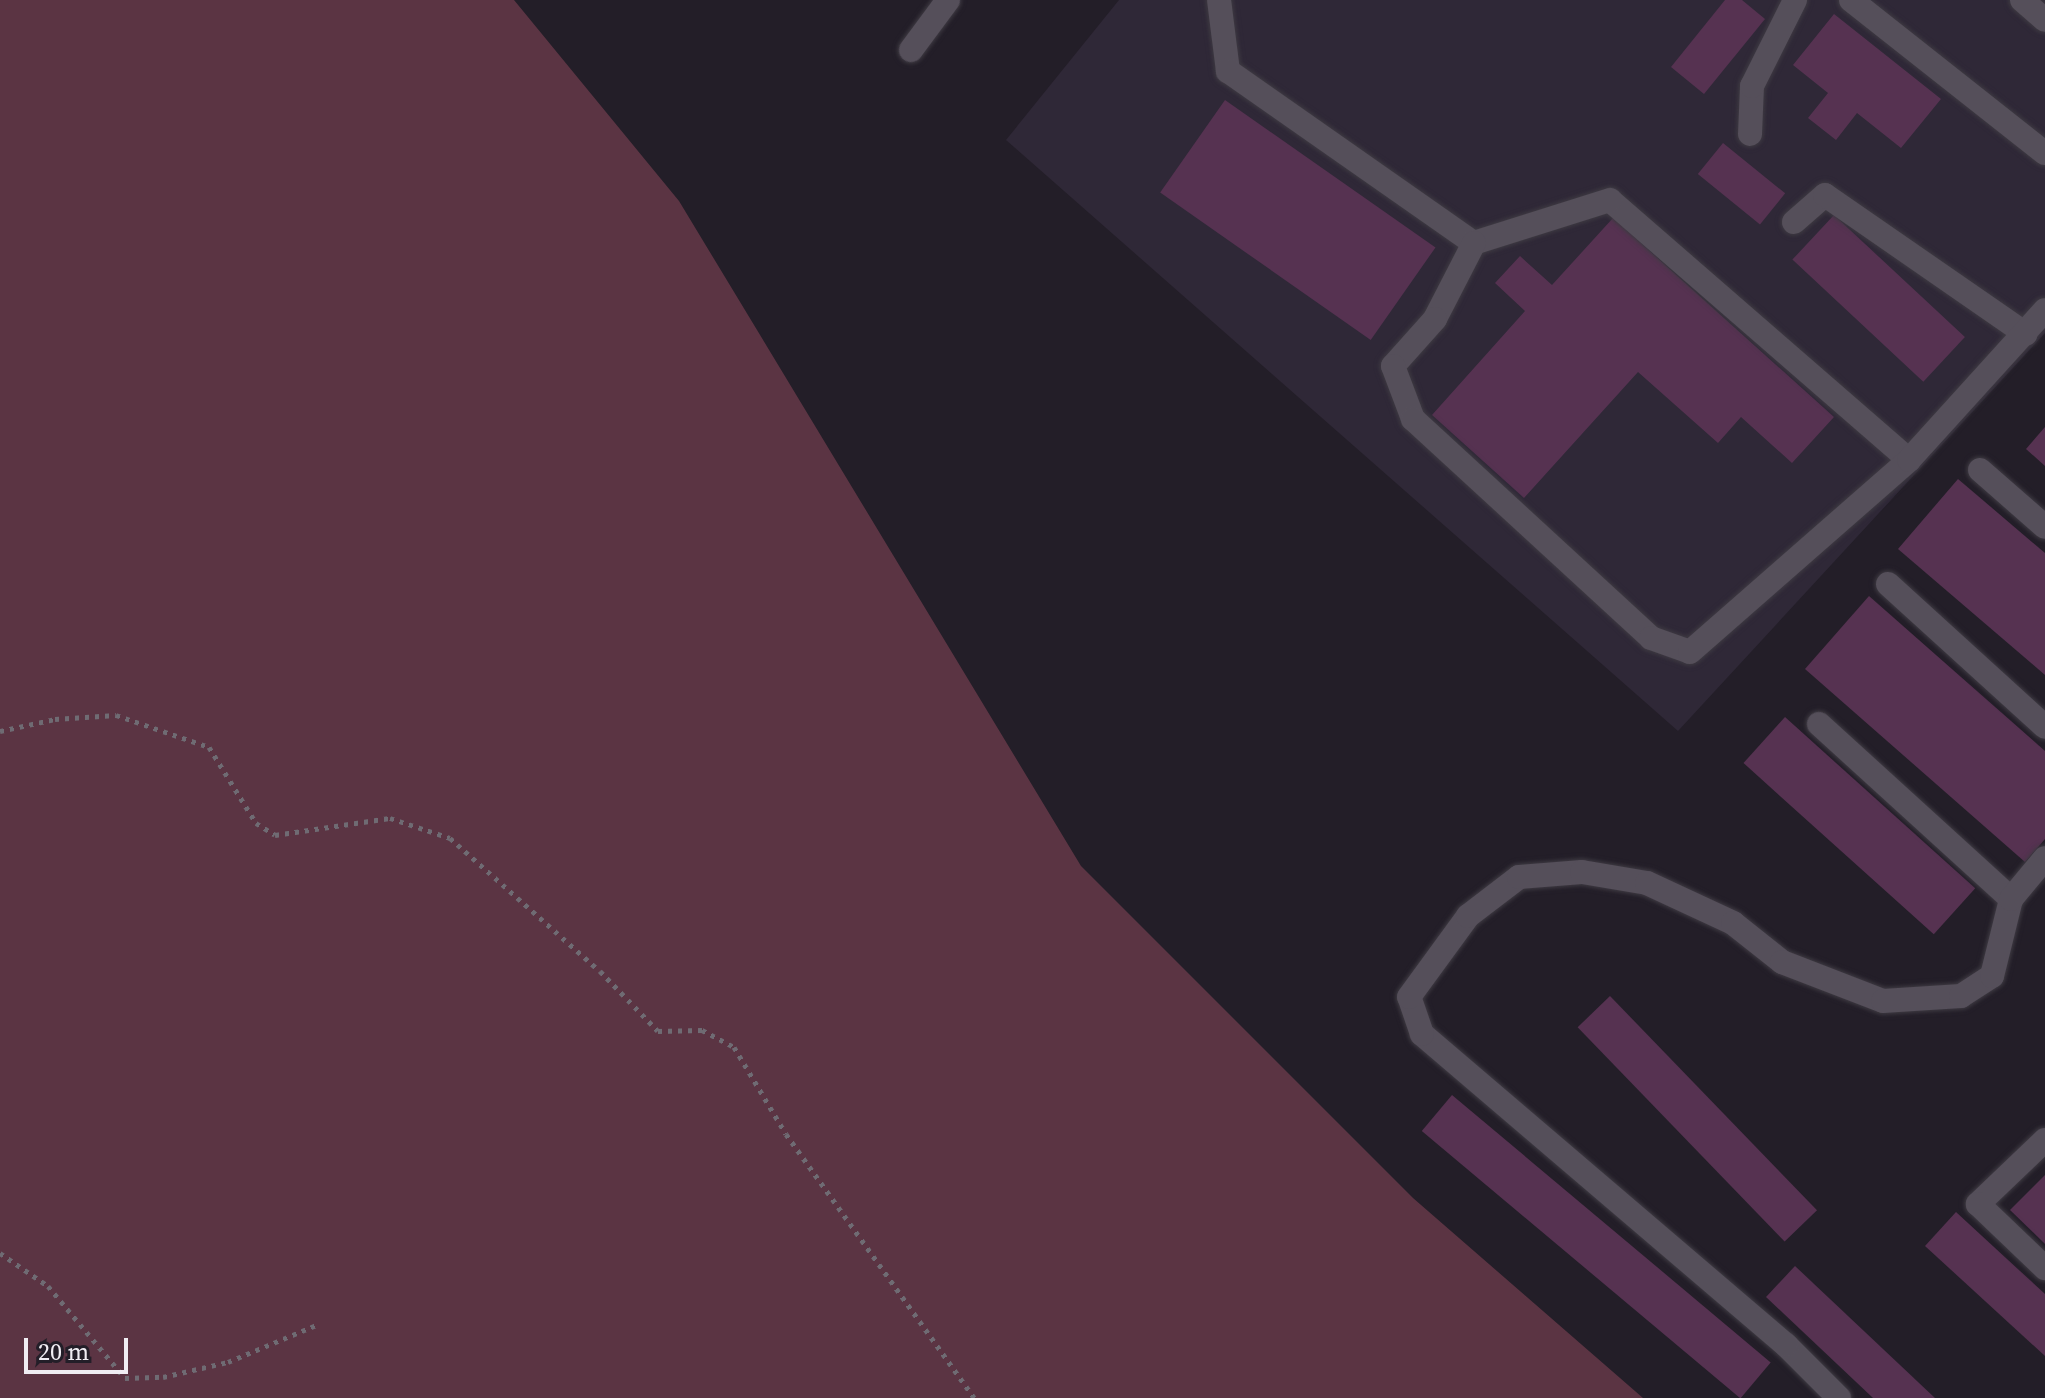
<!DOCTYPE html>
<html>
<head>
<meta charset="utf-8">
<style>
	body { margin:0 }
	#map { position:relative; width:2045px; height:1398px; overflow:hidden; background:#231e28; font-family:"Source Serif 4",serif }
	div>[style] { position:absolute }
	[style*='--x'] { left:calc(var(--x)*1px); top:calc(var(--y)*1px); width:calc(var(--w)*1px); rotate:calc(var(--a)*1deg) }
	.built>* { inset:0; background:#2f2837 }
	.green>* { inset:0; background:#5b3443 }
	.building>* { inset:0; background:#563251; transform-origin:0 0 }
	.path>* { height:5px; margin-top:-2.5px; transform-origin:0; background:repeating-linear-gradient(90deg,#6f6b73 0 4px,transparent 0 10px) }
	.roads { filter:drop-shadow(0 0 2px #3e3a42) drop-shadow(0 0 2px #3e3a42) }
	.minor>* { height:24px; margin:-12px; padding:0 12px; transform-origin:12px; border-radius:12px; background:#554f5a }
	span { translate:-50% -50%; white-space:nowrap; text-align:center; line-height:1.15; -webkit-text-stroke:6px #231e28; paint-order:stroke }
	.scale { position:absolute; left:24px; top:1338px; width:104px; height:36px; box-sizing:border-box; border:4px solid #f0edf3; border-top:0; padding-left:10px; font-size:24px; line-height:28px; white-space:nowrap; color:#f0edf3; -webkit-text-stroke:6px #231e28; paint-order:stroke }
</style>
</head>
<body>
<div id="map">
	<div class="built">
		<i style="clip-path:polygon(1119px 0,2045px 0,2045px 333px,1678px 731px,1006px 140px)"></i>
	</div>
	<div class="green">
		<i style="clip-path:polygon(0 0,514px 0,679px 201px,1081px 866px,1413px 1198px,1643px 1398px,0 1398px)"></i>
	</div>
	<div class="building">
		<i style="clip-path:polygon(1725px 0,1742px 0,1765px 19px,1704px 94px,1671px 67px)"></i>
		<i style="clip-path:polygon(1834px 14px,1941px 99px,1901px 148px,1857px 113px,1836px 140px,1808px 118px,1828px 93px,1793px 65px)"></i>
		<i style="left:1225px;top:100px;width:257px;height:113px;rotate:35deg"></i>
		<i style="left:1723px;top:143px;width:80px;height:40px;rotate:39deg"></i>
		<i style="left:1834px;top:215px;width:179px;height:61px;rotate:43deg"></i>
		<i style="clip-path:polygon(1613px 218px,1834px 417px,1792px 463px,1741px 417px,1718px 443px,1638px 372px,1524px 498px,1432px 415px,1525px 311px,1495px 283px,1520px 256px,1552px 285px)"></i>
		<i style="clip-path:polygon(2045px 427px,2045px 466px,2026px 449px)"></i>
		<i style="clip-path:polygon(1958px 479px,2045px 553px,2045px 675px,1898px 549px)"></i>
		<i style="clip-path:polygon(1869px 596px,2045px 751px,2045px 839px,2025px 862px,1805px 669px)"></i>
		<i style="left:1785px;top:717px;width:256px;height:62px;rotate:42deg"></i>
		<i style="left:1610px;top:996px;width:298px;height:45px;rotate:46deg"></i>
		<i style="left:1452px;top:1095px;width:416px;height:47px;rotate:40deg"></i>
		<i style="clip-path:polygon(2045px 1175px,2045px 1244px,2010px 1210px)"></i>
		<i style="clip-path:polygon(1956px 1212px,2045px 1294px,2045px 1356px,1925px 1246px)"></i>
		<i style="clip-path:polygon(1795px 1266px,1935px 1398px,1873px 1398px,1766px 1297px)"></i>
	</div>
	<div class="path">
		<i style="--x:0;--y:731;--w:56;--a:-12.3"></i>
		<i style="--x:55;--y:719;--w:61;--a:-3.8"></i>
		<i style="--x:116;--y:715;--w:98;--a:19"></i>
		<i style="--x:209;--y:747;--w:89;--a:58.3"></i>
		<i style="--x:256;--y:823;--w:22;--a:32"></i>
		<i style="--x:275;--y:835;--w:116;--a:-8.4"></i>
		<i style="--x:390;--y:818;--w:63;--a:18.4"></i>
		<i style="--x:450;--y:838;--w:200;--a:41.6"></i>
		<i style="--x:600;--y:971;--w:83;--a:46"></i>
		<i style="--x:658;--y:1031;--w:44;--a:-1.3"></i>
		<i style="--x:702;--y:1030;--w:36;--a:28"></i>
		<i style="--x:734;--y:1047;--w:101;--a:59.1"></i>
		<i style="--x:786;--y:1134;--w:324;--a:54.5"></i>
		<i style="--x:0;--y:1253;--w:58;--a:34.5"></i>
		<i style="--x:48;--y:1286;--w:120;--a:50.1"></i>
		<i style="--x:125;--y:1378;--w:38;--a:-2"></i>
		<i style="--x:163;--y:1377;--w:67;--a:-13"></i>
		<i style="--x:228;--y:1362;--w:99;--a:-22.7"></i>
	</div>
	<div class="roads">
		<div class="minor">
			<i style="--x:1219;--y:0;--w:72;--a:82.8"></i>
			<i style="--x:1228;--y:71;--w:300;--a:35"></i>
			<i style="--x:1851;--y:0;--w:247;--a:38.3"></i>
			<i style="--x:2022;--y:0;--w:30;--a:41"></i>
			<i style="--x:911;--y:50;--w:62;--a:-53.5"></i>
			<i style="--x:1750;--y:134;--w:48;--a:-87.6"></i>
			<i style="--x:1752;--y:86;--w:96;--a:-63.4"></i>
			<i style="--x:1794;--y:222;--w:41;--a:-41.1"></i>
			<i style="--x:1825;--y:195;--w:244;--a:34.7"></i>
			<i style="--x:1909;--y:460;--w:396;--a:-139"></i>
			<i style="--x:1610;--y:200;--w:143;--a:162.5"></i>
			<i style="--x:1474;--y:243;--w:85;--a:117.2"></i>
			<i style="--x:1435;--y:319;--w:63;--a:131.8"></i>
			<i style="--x:1393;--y:366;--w:57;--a:69.3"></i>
			<i style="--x:1413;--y:419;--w:323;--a:42.6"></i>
			<i style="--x:1651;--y:638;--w:41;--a:19.7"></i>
			<i style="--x:1690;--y:652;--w:291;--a:-41.2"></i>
			<i style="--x:1909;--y:460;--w:202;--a:-47.8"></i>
			<i style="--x:1980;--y:470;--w:86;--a:41.2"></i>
			<i style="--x:1888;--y:584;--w:212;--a:42.3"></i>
			<i style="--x:1819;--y:724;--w:260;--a:42.3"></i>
			<i style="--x:2045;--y:1140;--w:93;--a:136.3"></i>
			<i style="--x:1978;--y:1204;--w:93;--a:43.7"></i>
			<i style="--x:1839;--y:1398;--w:75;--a:-135"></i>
			<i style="--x:1786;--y:1345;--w:479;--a:-139.5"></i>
			<i style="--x:1422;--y:1034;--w:39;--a:-109"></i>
			<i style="--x:1409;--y:997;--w:100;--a:-53.9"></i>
			<i style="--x:1468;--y:916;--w:64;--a:-37.4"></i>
			<i style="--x:1519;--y:877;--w:63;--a:-4.5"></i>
			<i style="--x:1582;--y:872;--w:66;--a:9.6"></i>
			<i style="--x:1647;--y:883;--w:95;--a:24.9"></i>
			<i style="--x:1733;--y:923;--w:63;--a:38.5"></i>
			<i style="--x:1782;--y:962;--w:108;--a:21.1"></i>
			<i style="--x:1883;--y:1001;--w:78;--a:-3.7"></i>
			<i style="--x:1961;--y:996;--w:37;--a:-33"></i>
			<i style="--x:1992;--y:976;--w:79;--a:-76.1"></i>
			<i style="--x:2011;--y:899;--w:53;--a:-50.3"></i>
		</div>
	</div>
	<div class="scale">20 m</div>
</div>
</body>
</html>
